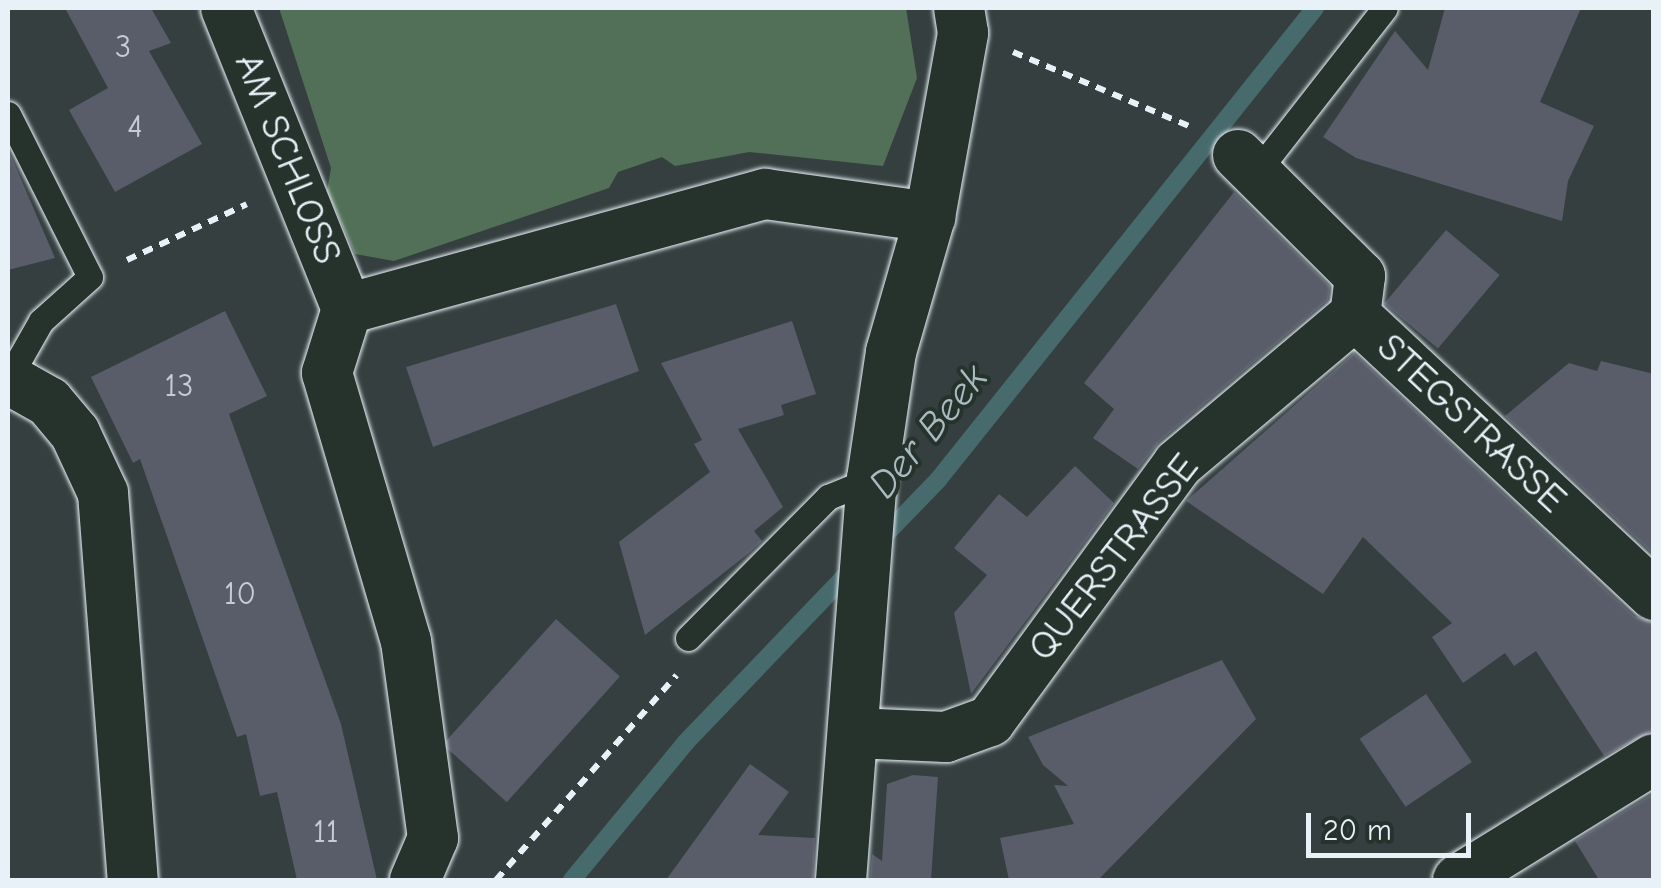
<!DOCTYPE html>
<html>
<head>
<meta charset="utf-8">
<style>
	body { margin:0 }
	#map { position:relative; width:1661px; height:888px; overflow:hidden; background:#353f3f; font-family:"Comic Neue",sans-serif }
	div>[style] { position:absolute }
	[style*='--x'] { left:calc(var(--x)*1px); top:calc(var(--y)*1px); width:calc(var(--w)*1px); rotate:calc(var(--a)*1deg) }
	.green>* { inset:0; background:#527058 }
	.stream>* { height:18px; margin:-9px; padding:0 9px; transform-origin:9px; border-radius:9px; background:#476a6c }
	.building>* { inset:0; background:#595c69; transform-origin:0 0 }
	.path>* { height:6px; margin-top:-3px; transform-origin:0; background:repeating-linear-gradient(90deg,#e8f1f8 0 10px,transparent 0 18px) }
	.roads { filter:drop-shadow(0 0 2px #e8f1f8) drop-shadow(0 0 2px #e8f1f8) }
	.service>* { height:25px; margin:-12.5px; padding:0 12.5px; transform-origin:12.5px; border-radius:12.5px; background:#26332d }
	.minor>* { height:50px; margin:-25px; padding:0 25px; transform-origin:25px; border-radius:25px; background:#26332d }
	span { translate:-50% -50%; white-space:nowrap; text-align:center; line-height:1.15; -webkit-text-stroke:8px #26332d; paint-order:stroke }
	.number-label { font-size:32px; color:#c4ccd4 }
	.number-label span { -webkit-text-stroke-width:0 }
	.street-label { font-size:38px; color:#e8f1f8 }
	.water-label { font-size:40px; color:#a8bbc0; font-style:italic }
	.frame { position:absolute; inset:0; border:10px solid #e8f1f8; pointer-events:none }
	.scale { position:absolute; left:1306px; top:813px; width:165px; height:45px; box-sizing:border-box; border:5px solid #e8f1f8; border-top:0; padding-left:12px; font-size:30px; line-height:35px; white-space:nowrap; color:#e8f1f8; -webkit-text-stroke:8px #26332d; paint-order:stroke }
</style>
</head>
<body>
<div id="map">
	<div class="green">
		<i style="clip-path:polygon(279px 8px,906px 8px,917px 78px,883px 166px,749px 152px,675px 166px,662px 157px,618px 172px,609px 188px,394px 261px,355px 254px,327px 191px,331px 168px)"></i>
	</div>
	<div class="stream">
		<i style="--x:877;--y:543;--w:88;--a:-45.9"></i>
		<i style="--x:938;--y:480;--w:604;--a:-51.38"></i>
		<i style="--x:572;--y:880;--w:179;--a:-50.4"></i>
		<i style="--x:686;--y:742;--w:240;--a:-46.2"></i>
	</div>
	<div class="building">
		<i style="clip-path:polygon(65px 8px,151px 8px,171px 43px,149px 51px,202px 144px,115px 192px,69px 110px,108px 88px)"></i>
		<i style="clip-path:polygon(1445px 8px,1581px 8px,1540px 102px,1594px 126px,1568px 181px,1562px 221px,1356px 158px,1323px 137px,1395px 31px,1428px 70px)"></i>
		<i style="clip-path:polygon(8px 149px,55px 258px,8px 270px)"></i>
		<i style="clip-path:polygon(1234px 192px,1330px 286px,1328px 300px,1159px 442px,1138px 469px,1093px 438px,1114px 409px,1084px 383px)"></i>
		<i style="left:1446px;top:230px;width:70px;height:96px;rotate:40deg"></i>
		<i style="clip-path:polygon(616px 304px,639px 371px,433px 447px,406px 367px)"></i>
		<i style="clip-path:polygon(225px 311px,267px 396px,229px 414px,341px 724px,377px 880px,297px 880px,277px 792px,260px 796px,246px 734px,237px 737px,140px 459px,133px 463px,91px 377px)"></i>
		<i style="clip-path:polygon(792px 321px,816px 394px,781px 405px,784px 415px,738px 429px,783px 507px,754px 531px,762px 541px,749px 553px,645px 635px,619px 542px,710px 472px,694px 444px,702px 440px,661px 363px)"></i>
		<i style="clip-path:polygon(1354px 353px,1634px 616px,1654px 623px,1654px 730px,1604px 756px,1536px 651px,1514px 666px,1505px 653px,1463px 683px,1432px 637px,1452px 623px,1363px 537px,1323px 594px,1186px 501px)"></i>
		<i style="clip-path:polygon(1601px 361px,1654px 374px,1654px 555px,1505px 416px,1569px 363px,1597px 371px)"></i>
		<i style="clip-path:polygon(1075px 466px,1114px 503px,971px 694px,954px 613px,987px 575px,954px 548px,999px 494px,1027px 517px)"></i>
		<i style="left:556px;top:619px;width:86px;height:169px;rotate:42deg"></i>
		<i style="clip-path:polygon(1222px 660px,1256px 719px,1098px 880px,1009px 880px,1000px 838px,1074px 824px,1054px 785px,1068px 786px,1043px 765px,1028px 737px)"></i>
		<i style="left:1426px;top:694px;width:82px;height:80px;rotate:56deg"></i>
		<i style="clip-path:polygon(750px 764px,789px 792px,758px 835px,815px 838px,813px 880px,666px 880px)"></i>
		<i style="clip-path:polygon(913px 775px,938px 777px,931px 880px,870px 880px,872px 854px,882px 861px,887px 784px)"></i>
		<i style="clip-path:polygon(1654px 793px,1654px 880px,1599px 880px,1575px 841px)"></i>
	</div>
	<div class="path">
		<i style="--x:1013;--y:52;--w:196;--a:22.8"></i>
		<i style="--x:127;--y:260;--w:132;--a:-25"></i>
		<i style="--x:496;--y:880;--w:273;--a:-48.6"></i>
	</div>
	<div class="roads">
		<div class="service">
			<i style="--x:8;--y:114;--w:182;--a:63.3"></i>
			<i style="--x:90;--y:277;--w:66;--a:138.1"></i>
			<i style="--x:41;--y:321;--w:67;--a:119.6"></i>
			<i style="--x:1259;--y:169;--w:204;--a:-52"></i>
			<i style="--x:688;--y:638;--w:199;--a:-45.2"></i>
			<i style="--x:828;--y:497;--w:48;--a:-22.2"></i>
		</div>
		<div class="minor">
			<i style="--x:226;--y:8;--w:324;--a:68.1"></i>
			<i style="--x:1238;--y:155;--w:172;--a:44.8"></i>
			<i style="--x:1360;--y:276;--w:39;--a:97"></i>
			<i style="--x:1355;--y:315;--w:410;--a:43.1"></i>
			<i style="--x:347;--y:309;--w:434;--a:-15.4"></i>
			<i style="--x:765;--y:194;--w:167;--a:7.9"></i>
			<i style="--x:347;--y:309;--w:67;--a:107.4"></i>
			<i style="--x:327;--y:373;--w:279;--a:73.6"></i>
			<i style="--x:406;--y:641;--w:199;--a:82.2"></i>
			<i style="--x:433;--y:838;--w:46;--a:113.2"></i>
			<i style="--x:8;--y:379;--w:47;--a:29.3"></i>
			<i style="--x:49;--y:402;--w:40;--a:50"></i>
			<i style="--x:75;--y:433;--w:66;--a:65"></i>
			<i style="--x:103;--y:493;--w:388;--a:85.6"></i>
			<i style="--x:854;--y:733;--w:92;--a:2.5"></i>
			<i style="--x:946;--y:737;--w:47;--a:-20"></i>
			<i style="--x:990;--y:721;--w:318;--a:-53.8"></i>
			<i style="--x:1178;--y:464;--w:231;--a:-40.1"></i>
			<i style="--x:841;--y:880;--w:402;--a:-85.6"></i>
			<i style="--x:872;--y:479;--w:128;--a:-81.5"></i>
			<i style="--x:891;--y:352;--w:141;--a:-73.9"></i>
			<i style="--x:930;--y:217;--w:187;--a:-79.8"></i>
			<i style="--x:963;--y:33;--w:25;--a:-99"></i>
			<i style="--x:1458;--y:880;--w:230;--a:-31.7"></i>
		</div>
	</div>
	<div class="number-label">
		<span style="left:123px;top:47px">3</span>
		<span style="left:135px;top:127px">4</span>
		<span style="left:179px;top:386px">13</span>
		<span style="left:240px;top:594px">10</span>
		<span style="left:326px;top:832px">11</span>
	</div>
	<div class="street-label">
		<span style="left:287px;top:159px;rotate:68deg">AM SCHLOSS</span>
		<span style="left:1471px;top:424px;rotate:43deg">STEGSTRASSE</span>
		<span style="left:1114px;top:558px;rotate:-52deg">QUERSTRASSE</span>
	</div>
	<div class="water-label">
		<span style="left:928px;top:431px;rotate:-50deg">Der Beek</span>
	</div>
	<div class="frame"></div>
	<div class="scale">20 m</div>
</div>
</body>
</html>
